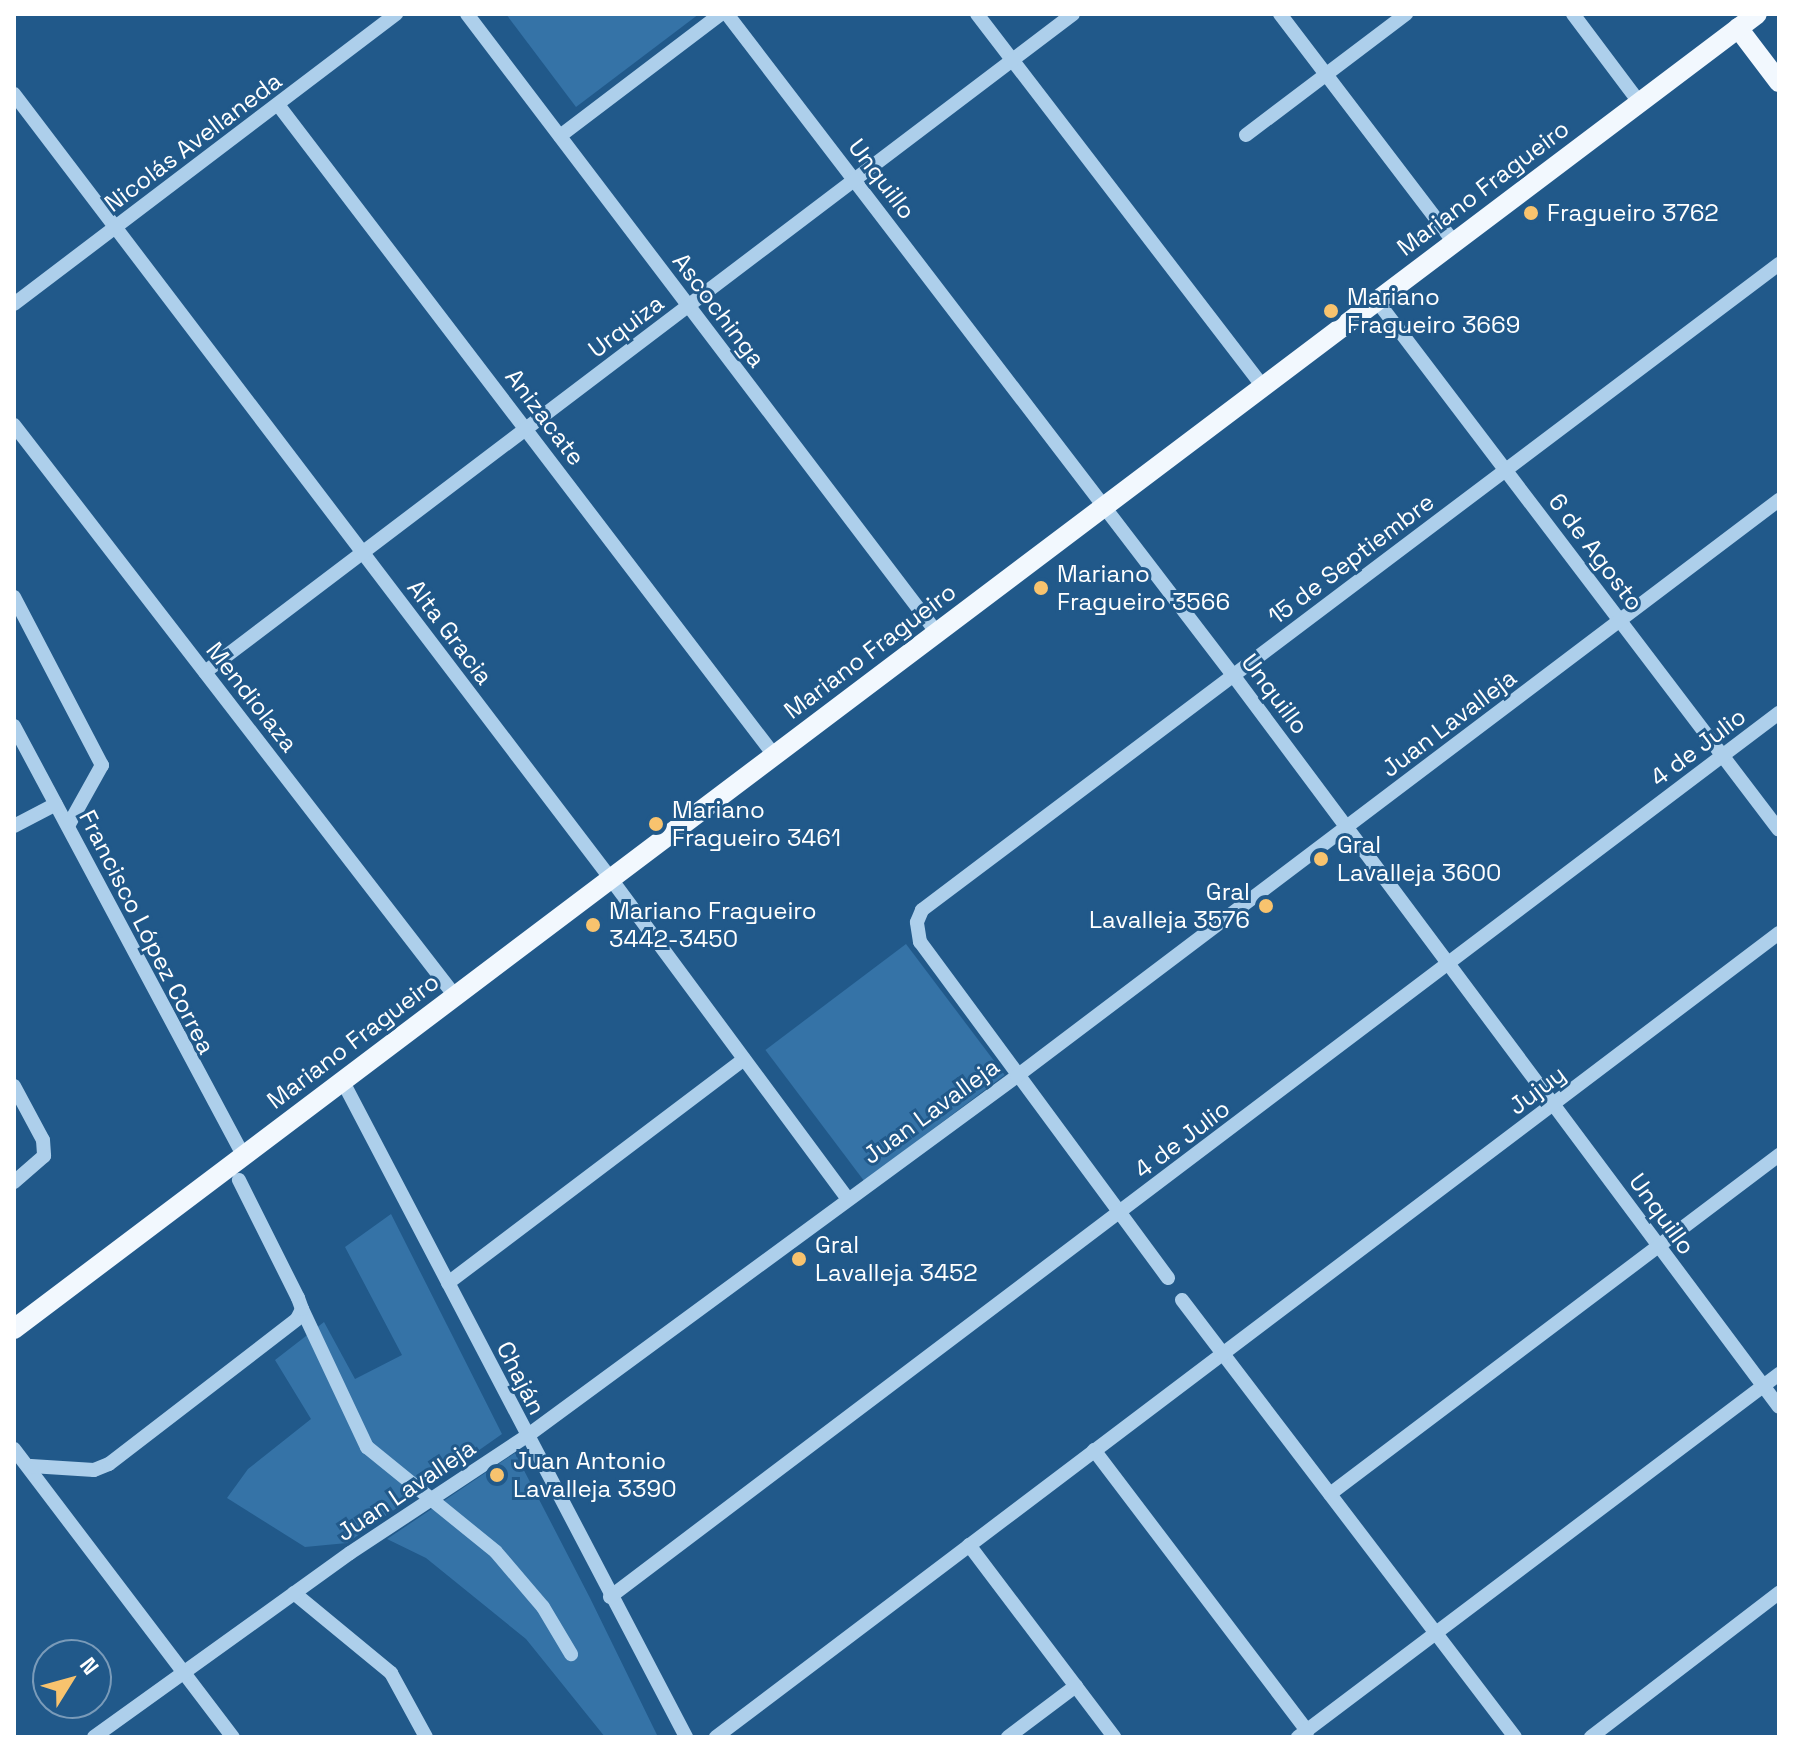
<!DOCTYPE html>
<html>
<head>
<meta charset="utf-8">
<style>
	body { margin:0 }
	#map { position:relative; width:1793px; height:1751px; overflow:hidden; background:#21598a; font-family:"Space Grotesk",sans-serif }
	div>[style] { position:absolute }
	[style*='--x'] { left:calc(var(--x)*1px); top:calc(var(--y)*1px); width:calc(var(--w)*1px); rotate:calc(var(--a)*1deg) }
	.green>* { inset:0; background:#3573a7; transform-origin:0 0 }
	.minor>* { height:14px; margin:-7px; padding:0 7px; transform-origin:7px; border-radius:7px; background:#adcfeb }
	.major>* { height:20px; margin:-10px; padding:0 10px; transform-origin:10px; border-radius:10px; background:#f2f8fe }
	.dots>* { width:22px; height:22px; translate:-50% -50%; box-sizing:border-box; border:4px solid #21598a; border-radius:50% }
	span { translate:-50% -50%; white-space:nowrap; text-align:center; line-height:1.15; -webkit-text-stroke:6px #21598a; paint-order:stroke }
	.street-label { font-size:24px; color:#fff }
	.poi-label { font-size:24px; color:#fff }
	.left { translate:0 -50%; text-align:left }
	.right { translate:-100% -50%; text-align:right }
	.frame { position:absolute; inset:0; border:16px solid #fff; pointer-events:none }
	.north { position:absolute; left:32px; top:1639px; width:80px; height:80px; box-sizing:border-box; background:#21598a; border:2px solid #7a9bb9; border-radius:50%; rotate:53deg; font-size:22px; font-weight:700; line-height:32px; text-align:center; color:#fff }
	.north::after { content:''; display:block; margin:auto; width:28px; height:36px; background:#f8c36e; clip-path:polygon(50% 0,100% 100%,50% 72%,0 100%) }
</style>
</head>
<body>
<div id="map">
	<div class="green">
		<i style="clip-path:polygon(506px 14px,699px 14px,576px 107px)"></i>
		<i style="left:906px;top:944px;width:164px;height:176px;rotate:53deg"></i>
		<i style="clip-path:polygon(391px 1214px,502px 1434px,347px 1543px,305px 1547px,227px 1498px,248px 1469px,311px 1419px,275px 1360px,324px 1322px,355px 1379px,402px 1355px,345px 1247px)"></i>
		<i style="clip-path:polygon(515px 1453px,590px 1598px,658px 1737px,605px 1737px,526px 1639px,426px 1558px,387px 1539px)"></i>
	</div>
	<div class="minor">
		<i style="--x:467;--y:14;--w:777;--a:52.79"></i>
		<i style="--x:727;--y:14;--w:832;--a:52.57"></i>
		<i style="--x:1233;--y:675;--w:913;--a:53.28"></i>
		<i style="--x:977;--y:14;--w:468;--a:52.5"></i>
		<i style="--x:1280;--y:14;--w:287;--a:52.7"></i>
		<i style="--x:1573;--y:14;--w:110;--a:53.1"></i>
		<i style="--x:14;--y:94;--w:986;--a:52.75"></i>
		<i style="--x:611;--y:879;--w:398;--a:53.5"></i>
		<i style="--x:279;--y:106;--w:816;--a:52.67"></i>
		<i style="--x:1246;--y:135;--w:201;--a:-37.1"></i>
		<i style="--x:560;--y:136;--w:202;--a:-37.2"></i>
		<i style="--x:1377;--y:301;--w:664;--a:52.77"></i>
		<i style="--x:14;--y:304;--w:480;--a:-37.2"></i>
		<i style="--x:14;--y:425;--w:721;--a:52.32"></i>
		<i style="--x:14;--y:597;--w:190;--a:62.4"></i>
		<i style="--x:102;--y:765;--w:70;--a:119.1"></i>
		<i style="--x:205;--y:672;--w:1089;--a:-37.16"></i>
		<i style="--x:14;--y:726;--w:488;--a:61.9"></i>
		<i style="--x:14;--y:826;--w:47;--a:-27.6"></i>
		<i style="--x:342;--y:1080;--w:742;--a:62.36"></i>
		<i style="--x:14;--y:1086;--w:61;--a:61.8"></i>
		<i style="--x:43;--y:1140;--w:16;--a:86"></i>
		<i style="--x:44;--y:1156;--w:40;--a:139"></i>
		<i style="--x:1168;--y:1278;--w:418;--a:-126.4"></i>
		<i style="--x:920;--y:942;--w:20;--a:-99"></i>
		<i style="--x:917;--y:922;--w:13;--a:-67"></i>
		<i style="--x:922;--y:910;--w:1073;--a:-37.01"></i>
		<i style="--x:448;--y:1283;--w:371;--a:-37.1"></i>
		<i style="--x:1182;--y:1300;--w:549;--a:52.69"></i>
		<i style="--x:302;--y:1309;--w:153;--a:64.8"></i>
		<i style="--x:367;--y:1447;--w:166;--a:39.1"></i>
		<i style="--x:496;--y:1552;--w:72;--a:49.5"></i>
		<i style="--x:543;--y:1607;--w:55;--a:59.2"></i>
		<i style="--x:14;--y:1449;--w:362;--a:52.8"></i>
		<i style="--x:1094;--y:1450;--w:353;--a:52.8"></i>
		<i style="--x:31;--y:1466;--w:63;--a:3.6"></i>
		<i style="--x:94;--y:1470;--w:16;--a:-22"></i>
		<i style="--x:109;--y:1464;--w:237;--a:-37.6"></i>
		<i style="--x:297;--y:1319;--w:11;--a:-63"></i>
		<i style="--x:302;--y:1309;--w:12;--a:-110"></i>
		<i style="--x:298;--y:1298;--w:132;--a:-116.6"></i>
		<i style="--x:1330;--y:1494;--w:563;--a:-37.05"></i>
		<i style="--x:969;--y:1545;--w:241;--a:52.9"></i>
		<i style="--x:294;--y:1593;--w:126;--a:39.5"></i>
		<i style="--x:391;--y:1673;--w:73;--a:61.3"></i>
		<i style="--x:610;--y:1597;--w:1466;--a:-37.1"></i>
		<i style="--x:94;--y:1737;--w:315;--a:-35.7"></i>
		<i style="--x:350;--y:1553;--w:212;--a:-33.5"></i>
		<i style="--x:527;--y:1436;--w:608;--a:-36.3"></i>
		<i style="--x:1017;--y:1076;--w:955;--a:-37.09"></i>
		<i style="--x:716;--y:1737;--w:1333;--a:-37.1"></i>
		<i style="--x:1008;--y:1737;--w:85;--a:-36.9"></i>
		<i style="--x:1298;--y:1737;--w:603;--a:-37.04"></i>
		<i style="--x:1591;--y:1737;--w:237;--a:-37.5"></i>
	</div>
	<div class="major">
		<i style="--x:1738;--y:28;--w:68;--a:52.8"></i>
		<i style="--x:14;--y:1329;--w:2183;--a:-37.03"></i>
	</div>
	<div class="dots">
		<i style="left:1531px;top:213px;background:#f8c36e"></i>
		<i style="left:1331px;top:311px;background:#f8c36e"></i>
		<i style="left:1041px;top:588px;background:#f8c36e"></i>
		<i style="left:656px;top:824px;background:#f8c36e"></i>
		<i style="left:1321px;top:859px;background:#f8c36e"></i>
		<i style="left:1266px;top:906px;background:#f8c36e"></i>
		<i style="left:593px;top:925px;background:#f8c36e"></i>
		<i style="left:799px;top:1259px;background:#f8c36e"></i>
		<i style="left:497px;top:1475px;background:#f8c36e"></i>
	</div>
	<div class="street-label">
		<span style="left:193px;top:142px;rotate:-37deg">Nicolás Avellaneda</span>
		<span style="left:882px;top:179px;rotate:53deg">Unquillo</span>
		<span style="left:1483px;top:188px;rotate:-37deg">Mariano Fragueiro</span>
		<span style="left:719px;top:310px;rotate:53deg">Ascochinga</span>
		<span style="left:626px;top:326px;rotate:-37deg">Urquiza</span>
		<span style="left:545px;top:417px;rotate:53deg">Anizacate</span>
		<span style="left:1596px;top:552px;rotate:53deg">6 de Agosto</span>
		<span style="left:1351px;top:559px;rotate:-37deg">15 de Septiembre</span>
		<span style="left:450px;top:632px;rotate:53deg">Alta Gracia</span>
		<span style="left:870px;top:651px;rotate:-37deg">Mariano Fragueiro</span>
		<span style="left:1275px;top:694px;rotate:53deg">Unquillo</span>
		<span style="left:252px;top:697px;rotate:52deg">Mendiolaza</span>
		<span style="left:1449px;top:723px;rotate:-37deg">Juan Lavalleja</span>
		<span style="left:1698px;top:747px;rotate:-37deg">4 de Julio</span>
		<span style="left:147px;top:932px;rotate:63deg">Francisco López Correa</span>
		<span style="left:353px;top:1041px;rotate:-37deg">Mariano Fragueiro</span>
		<span style="left:1537px;top:1090px;rotate:-37deg">Jujuy</span>
		<span style="left:931px;top:1111px;rotate:-36deg">Juan Lavalleja</span>
		<span style="left:1182px;top:1139px;rotate:-37deg">4 de Julio</span>
		<span style="left:1662px;top:1214px;rotate:54deg">Unquillo</span>
		<span style="left:521px;top:1378px;rotate:63deg">Chaján</span>
		<span style="left:406px;top:1490px;rotate:-34deg">Juan Lavalleja</span>
	</div>
	<div class="poi-label">
		<span class="left" style="left:1547px;top:213px">Fragueiro 3762</span>
		<span class="left" style="left:1347px;top:311px">Mariano<br>Fragueiro 3669</span>
		<span class="left" style="left:1057px;top:588px">Mariano<br>Fragueiro 3566</span>
		<span class="left" style="left:672px;top:824px">Mariano<br>Fragueiro 3461</span>
		<span class="left" style="left:1337px;top:859px">Gral<br>Lavalleja 3600</span>
		<span class="right" style="left:1250px;top:906px">Gral<br>Lavalleja 3576</span>
		<span class="left" style="left:609px;top:925px">Mariano Fragueiro<br>3442-3450</span>
		<span class="left" style="left:815px;top:1259px">Gral<br>Lavalleja 3452</span>
		<span class="left" style="left:513px;top:1475px">Juan Antonio<br>Lavalleja 3390</span>
	</div>
	<div class="frame"></div>
	<div class="north">N</div>
</div>
</body>
</html>
